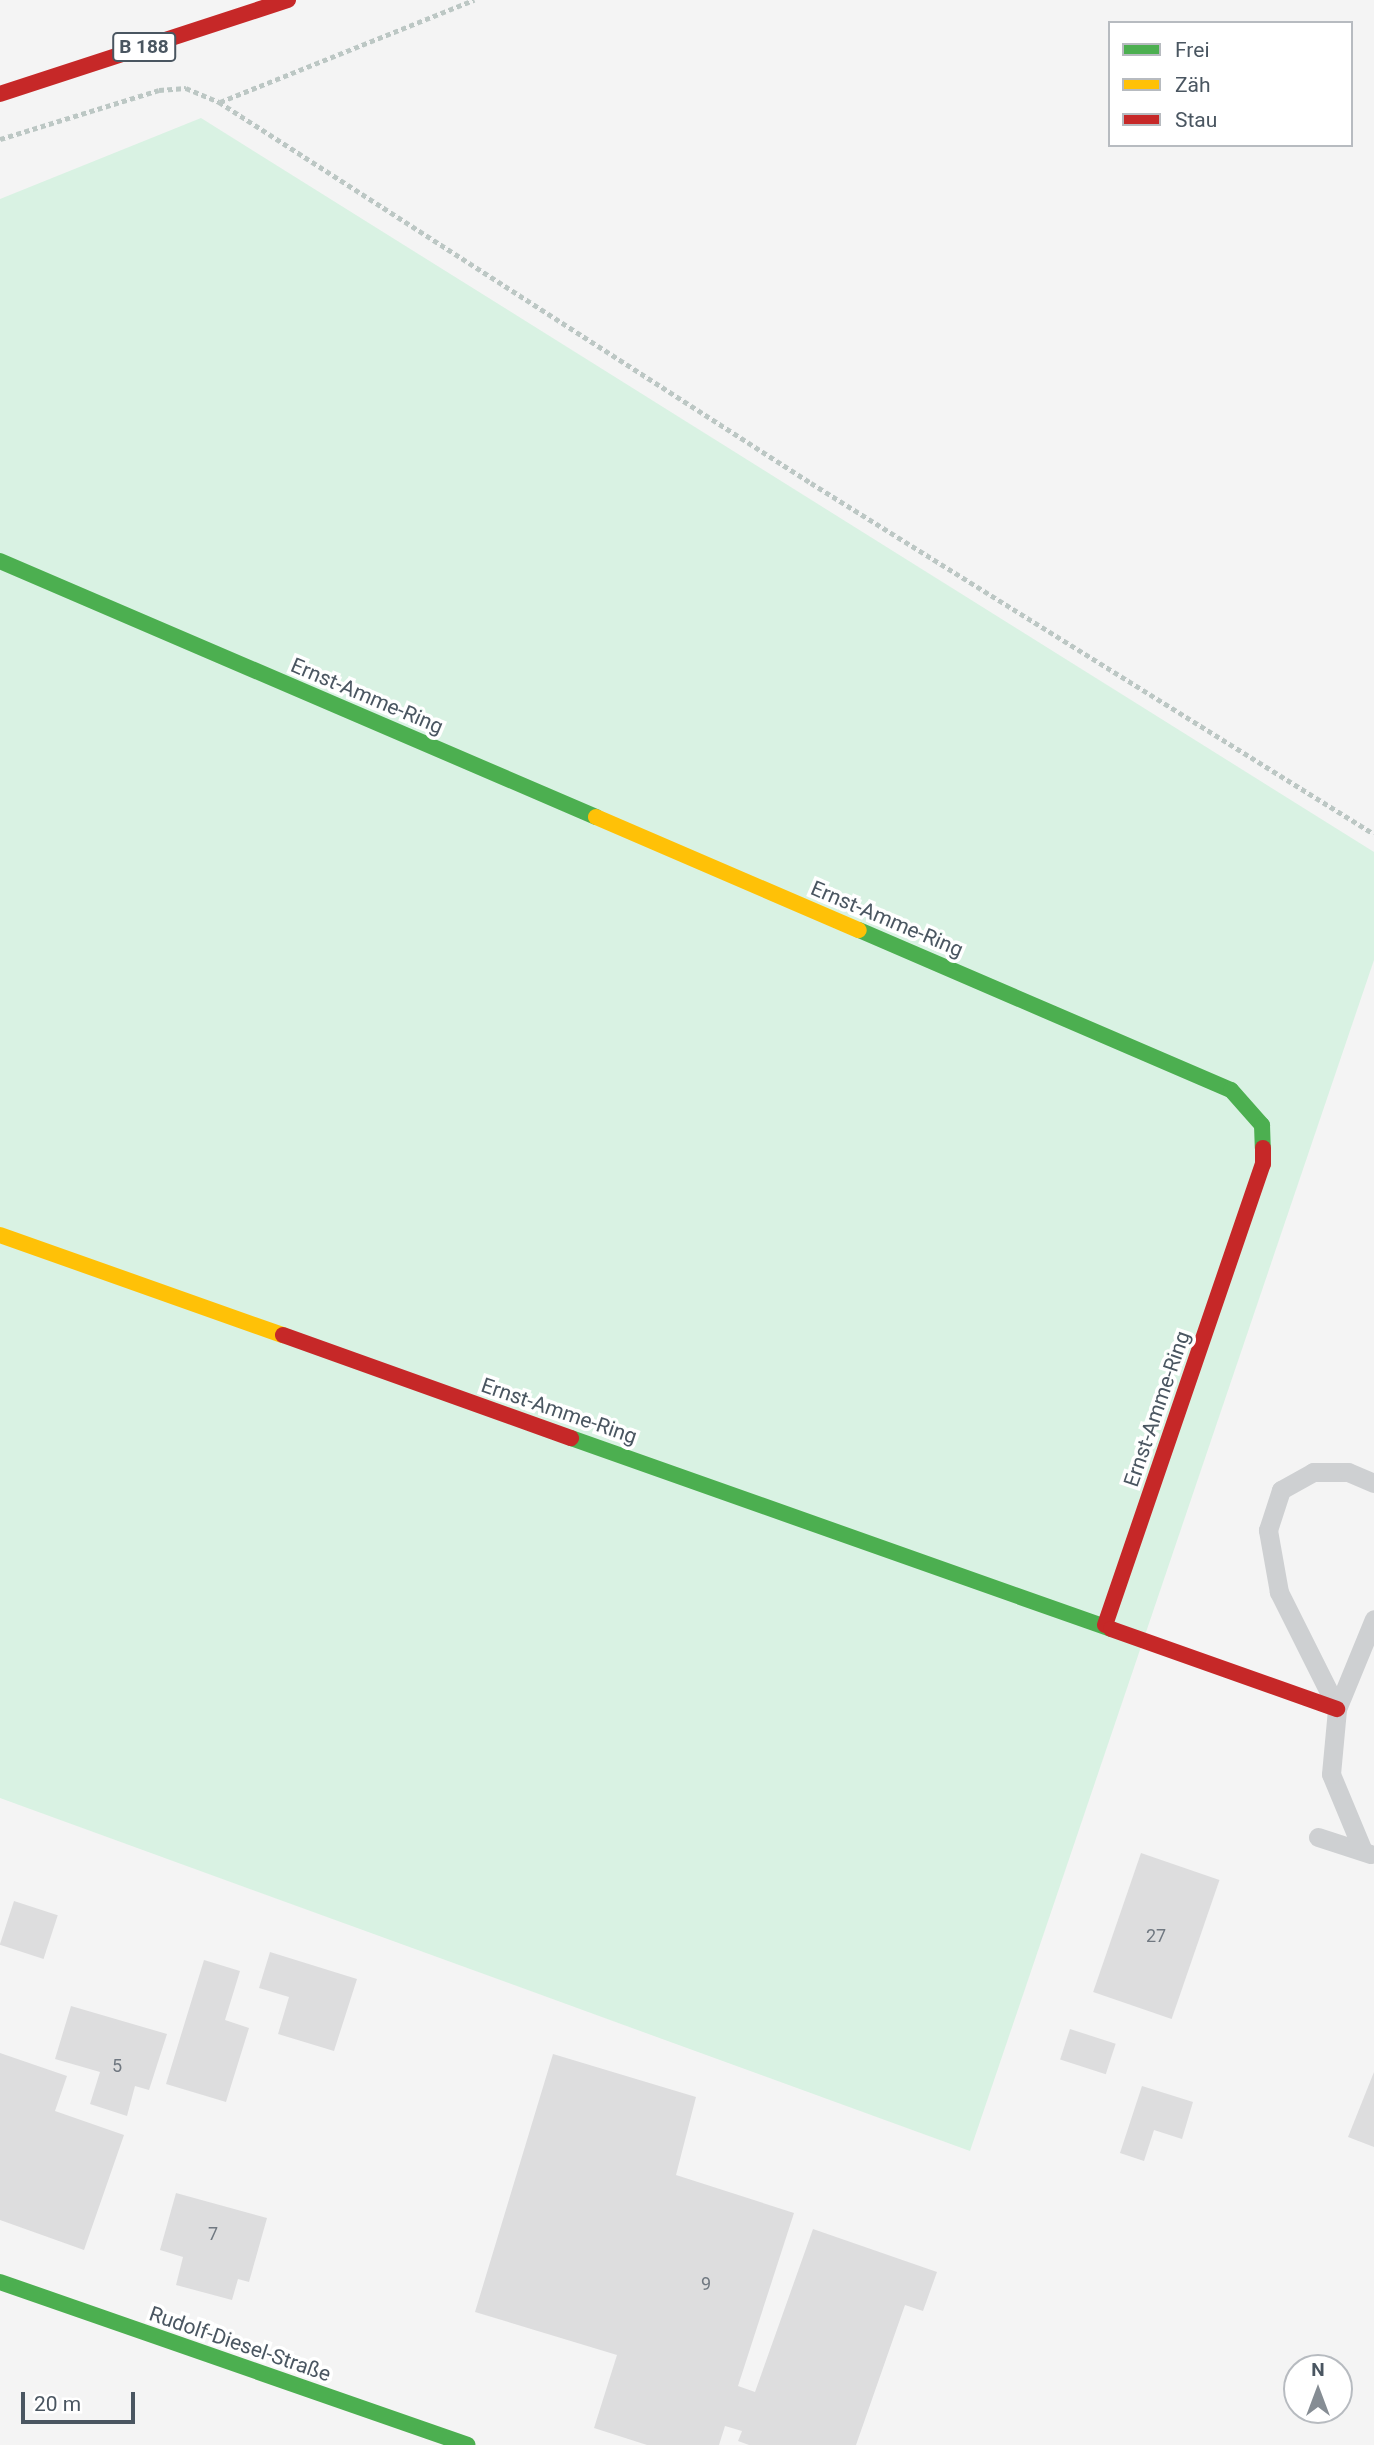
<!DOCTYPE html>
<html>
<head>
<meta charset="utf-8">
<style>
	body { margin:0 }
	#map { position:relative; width:1374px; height:2445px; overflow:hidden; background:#f4f4f4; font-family:Roboto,sans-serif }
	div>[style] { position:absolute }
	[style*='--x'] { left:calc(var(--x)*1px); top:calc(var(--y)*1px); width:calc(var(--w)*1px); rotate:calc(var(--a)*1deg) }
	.green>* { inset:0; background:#d9f2e3 }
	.building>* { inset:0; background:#ddddde; transform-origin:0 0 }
	.path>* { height:4.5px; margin-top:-2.25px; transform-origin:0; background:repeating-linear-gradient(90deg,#bcc7c4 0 5px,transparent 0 8.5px) }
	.lane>* { height:19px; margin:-9.5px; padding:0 9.5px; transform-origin:9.5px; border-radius:9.5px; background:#ced0d2 }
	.fast>* { height:16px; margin:-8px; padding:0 8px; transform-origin:8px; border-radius:8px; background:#4caf50 }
	.slow>* { height:16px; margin:-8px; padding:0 8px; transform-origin:8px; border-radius:8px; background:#ffc107 }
	.jam>* { height:16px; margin:-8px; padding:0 8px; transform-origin:8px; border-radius:8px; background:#c62828 }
	span { translate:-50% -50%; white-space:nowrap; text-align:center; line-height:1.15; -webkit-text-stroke:7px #fff; paint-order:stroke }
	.number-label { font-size:18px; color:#707881 }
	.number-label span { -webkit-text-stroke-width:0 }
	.shield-label span { padding:2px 5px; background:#fff; border:2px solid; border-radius:5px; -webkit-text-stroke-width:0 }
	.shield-label { font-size:19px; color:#4a5661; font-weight:700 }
	.street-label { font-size:21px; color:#4a5661 }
	.legend { position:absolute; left:1108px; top:21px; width:245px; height:126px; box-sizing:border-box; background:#fff; border:2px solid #b7bbc0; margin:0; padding:9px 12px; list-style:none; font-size:21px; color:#4a5661 }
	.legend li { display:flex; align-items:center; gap:14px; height:35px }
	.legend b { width:35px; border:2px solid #b7bbc0 }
	.north { position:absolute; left:1283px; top:2354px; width:70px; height:70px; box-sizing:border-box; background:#fff; border:2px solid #b7bbc0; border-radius:50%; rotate:0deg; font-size:19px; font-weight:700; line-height:28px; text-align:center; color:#4a5661 }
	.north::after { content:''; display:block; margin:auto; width:24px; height:32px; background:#868d94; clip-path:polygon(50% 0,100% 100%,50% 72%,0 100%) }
	.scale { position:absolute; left:21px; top:2392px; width:114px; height:32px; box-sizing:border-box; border:4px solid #4a5661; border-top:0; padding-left:9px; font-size:21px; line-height:24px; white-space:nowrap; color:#4a5661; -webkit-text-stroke:5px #fff; paint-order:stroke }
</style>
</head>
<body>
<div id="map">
	<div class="green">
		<i style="clip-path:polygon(201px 118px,1374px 852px,1374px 960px,970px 2151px,0 1798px,0 199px)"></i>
	</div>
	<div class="building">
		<i style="left:1141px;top:1853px;width:83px;height:147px;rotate:19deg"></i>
		<i style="left:14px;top:1901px;width:46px;height:46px;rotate:18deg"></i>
		<i style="clip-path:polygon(270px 1952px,357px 1979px,334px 2051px,278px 2034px,289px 1997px,259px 1988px)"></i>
		<i style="clip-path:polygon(204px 1960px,240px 1971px,225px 2020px,249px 2028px,226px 2102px,166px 2084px)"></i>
		<i style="clip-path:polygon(71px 2006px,167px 2034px,149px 2090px,135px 2086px,127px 2116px,90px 2104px,100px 2072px,55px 2059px)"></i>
		<i style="left:1070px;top:2029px;width:48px;height:32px;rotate:18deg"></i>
		<i style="clip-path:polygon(0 2053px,67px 2076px,55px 2111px,124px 2135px,84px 2250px,0 2220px)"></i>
		<i style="clip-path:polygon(553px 2054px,696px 2097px,676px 2175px,794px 2213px,738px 2386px,755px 2392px,813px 2229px,937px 2272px,923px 2311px,905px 2305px,856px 2445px,749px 2445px,738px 2441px,742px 2431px,725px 2426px,719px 2445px,647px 2445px,594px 2428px,617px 2355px,475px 2312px)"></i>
		<i style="clip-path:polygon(1374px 2072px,1374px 2147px,1348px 2137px)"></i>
		<i style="clip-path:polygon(1142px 2086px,1193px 2102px,1182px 2139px,1154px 2130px,1144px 2161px,1120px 2153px)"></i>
		<i style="clip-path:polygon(176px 2193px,267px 2218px,249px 2282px,238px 2279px,232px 2300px,176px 2285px,183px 2257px,160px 2250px)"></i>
	</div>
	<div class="path">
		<i style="--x:220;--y:102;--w:274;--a:-21.9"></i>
		<i style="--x:0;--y:139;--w:166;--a:-17.1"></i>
		<i style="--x:159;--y:90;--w:27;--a:-4"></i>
		<i style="--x:186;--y:88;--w:36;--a:23"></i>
		<i style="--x:219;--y:102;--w:704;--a:32.76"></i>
		<i style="--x:811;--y:483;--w:663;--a:31.94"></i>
	</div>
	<div class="lane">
		<i style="--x:1337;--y:1708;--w:130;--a:-116.6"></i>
		<i style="--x:1279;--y:1592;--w:63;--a:-100.1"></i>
		<i style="--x:1268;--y:1530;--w:42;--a:-72"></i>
		<i style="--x:1281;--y:1490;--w:37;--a:-29"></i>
		<i style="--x:1313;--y:1472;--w:35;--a:0"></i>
		<i style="--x:1348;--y:1472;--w:28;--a:23"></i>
		<i style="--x:1318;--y:1837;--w:55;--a:18.1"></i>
		<i style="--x:1363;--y:1851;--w:83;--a:-112.6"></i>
		<i style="--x:1331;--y:1774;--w:65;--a:-84.7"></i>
		<i style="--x:1337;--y:1709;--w:97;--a:-67.7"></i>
	</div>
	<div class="fast">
		<i style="--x:0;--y:561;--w:649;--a:23.24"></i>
		<i style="--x:859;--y:930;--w:405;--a:23.3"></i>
		<i style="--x:1231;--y:1090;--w:47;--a:48.5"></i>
		<i style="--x:1262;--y:1125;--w:23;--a:88"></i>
		<i style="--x:571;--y:1438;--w:573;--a:19.48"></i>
		<i style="--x:0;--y:2282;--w:495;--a:19.2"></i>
	</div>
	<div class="slow">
		<i style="--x:596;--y:817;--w:286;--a:23.3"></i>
		<i style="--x:0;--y:1235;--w:300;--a:19.5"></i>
	</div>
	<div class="jam">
		<i style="--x:0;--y:94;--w:303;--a:-18.1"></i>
		<i style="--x:283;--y:1335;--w:306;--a:19.7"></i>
		<i style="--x:1105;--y:1625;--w:487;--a:-71.1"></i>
		<i style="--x:1263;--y:1164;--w:16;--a:-90"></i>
		<i style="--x:1111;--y:1629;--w:240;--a:19.5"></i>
	</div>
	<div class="number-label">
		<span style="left:1156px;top:1936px">27</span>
		<span style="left:117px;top:2066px">5</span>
		<span style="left:213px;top:2234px">7</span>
		<span style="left:706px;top:2284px">9</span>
	</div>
	<div class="shield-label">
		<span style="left:144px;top:47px">B 188</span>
	</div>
	<div class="street-label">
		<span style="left:367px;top:696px;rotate:23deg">Ernst-Amme-Ring</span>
		<span style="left:887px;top:919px;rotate:23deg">Ernst-Amme-Ring</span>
		<span style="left:1157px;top:1409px;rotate:-71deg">Ernst-Amme-Ring</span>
		<span style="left:559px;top:1411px;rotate:19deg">Ernst-Amme-Ring</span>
		<span style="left:240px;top:2344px;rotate:19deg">Rudolf-Diesel-Straße</span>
	</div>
	<ul class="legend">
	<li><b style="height:9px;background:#4caf50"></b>Frei</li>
	<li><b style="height:9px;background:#ffc107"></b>Zäh</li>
	<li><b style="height:9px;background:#c62828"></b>Stau</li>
	</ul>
	<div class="north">N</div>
	<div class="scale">20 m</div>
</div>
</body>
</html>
